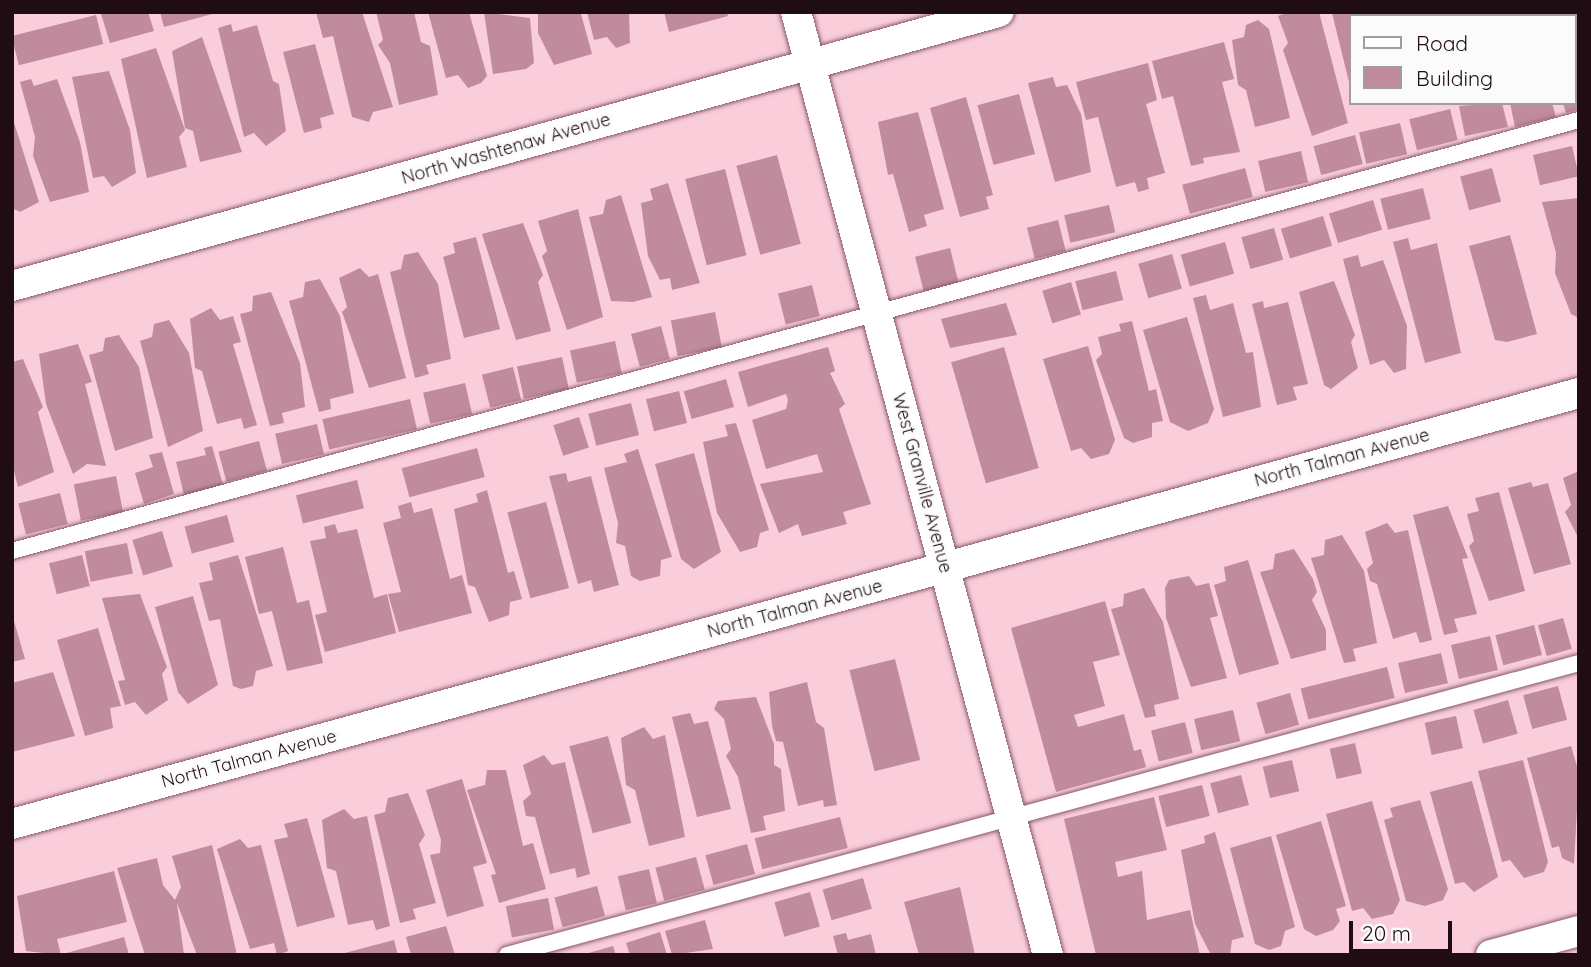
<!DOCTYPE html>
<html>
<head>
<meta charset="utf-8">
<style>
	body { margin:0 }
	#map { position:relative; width:1591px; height:967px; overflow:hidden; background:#f9cdda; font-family:Quicksand,sans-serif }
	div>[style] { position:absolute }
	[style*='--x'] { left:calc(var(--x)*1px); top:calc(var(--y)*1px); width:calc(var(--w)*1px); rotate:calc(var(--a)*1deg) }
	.building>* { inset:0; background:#c08c9d; transform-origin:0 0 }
	.roads { filter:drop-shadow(0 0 2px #885868) drop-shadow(0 0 2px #885868) }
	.lane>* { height:16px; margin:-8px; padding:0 8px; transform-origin:8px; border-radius:8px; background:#fff }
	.street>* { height:30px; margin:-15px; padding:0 15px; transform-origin:15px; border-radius:15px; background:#fff }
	span { translate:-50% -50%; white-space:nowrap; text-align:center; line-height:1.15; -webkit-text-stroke:6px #fbfbfb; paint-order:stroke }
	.street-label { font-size:18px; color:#1f0d13 }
	.frame { position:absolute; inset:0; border:14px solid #1f0d13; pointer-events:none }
	.legend { position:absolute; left:1349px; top:14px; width:228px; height:91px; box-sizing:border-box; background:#fbfbfb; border:2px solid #a39c9e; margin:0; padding:9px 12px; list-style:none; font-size:21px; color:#1f0d13 }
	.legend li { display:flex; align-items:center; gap:14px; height:35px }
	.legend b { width:35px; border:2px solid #a39c9e }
	.scale { position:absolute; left:1349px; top:921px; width:103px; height:32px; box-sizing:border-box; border:4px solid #1f0d13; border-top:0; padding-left:9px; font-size:21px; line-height:24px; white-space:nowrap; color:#1f0d13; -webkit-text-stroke:5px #fbfbfb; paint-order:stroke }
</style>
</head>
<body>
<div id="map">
	<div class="building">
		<i style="clip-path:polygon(148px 12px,154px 31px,110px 43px,101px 14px)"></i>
		<i style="clip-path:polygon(160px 12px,216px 12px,216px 13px,164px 27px)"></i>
		<i style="clip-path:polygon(316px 12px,362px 12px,393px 107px,373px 112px,369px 122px,352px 117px,333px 36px,323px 38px)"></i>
		<i style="clip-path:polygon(376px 12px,414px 12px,421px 42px,430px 46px,438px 95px,399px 105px,390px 63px,378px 45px,383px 40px)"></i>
		<i style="clip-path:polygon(428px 12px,469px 12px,487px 76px,481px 83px,468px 88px,458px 75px,446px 78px)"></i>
		<i style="clip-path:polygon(484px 12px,530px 18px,534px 63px,526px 69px,493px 74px)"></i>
		<i style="clip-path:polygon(538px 12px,581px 14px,592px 54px,554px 65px,538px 33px)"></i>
		<i style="clip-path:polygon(587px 12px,629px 12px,630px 43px,616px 48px,607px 37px,594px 40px)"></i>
		<i style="clip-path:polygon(664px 12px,727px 12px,728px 16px,669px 32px)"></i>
		<i style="clip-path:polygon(1288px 12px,1319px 12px,1348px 123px,1312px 136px,1283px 50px,1288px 43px,1278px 16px)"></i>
		<i style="clip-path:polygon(1370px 12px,1351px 16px,1350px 86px,1332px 13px)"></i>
		<i style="left:1385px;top:12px;width:37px;height:4px"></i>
		<i style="left:1437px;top:12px;width:39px;height:4px"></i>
		<i style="left:1486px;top:12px;width:48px;height:4px"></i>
		<i style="clip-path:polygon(1543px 12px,1579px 12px,1579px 53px,1575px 16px)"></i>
		<i style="left:96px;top:15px;width:30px;height:87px;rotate:76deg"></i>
		<i style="clip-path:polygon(1258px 20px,1269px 29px,1290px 118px,1255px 127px,1246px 90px,1238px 85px,1232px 40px,1244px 37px,1246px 25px)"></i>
		<i style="clip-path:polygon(231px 24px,233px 32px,257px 25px,273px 81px,279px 84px,286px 131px,266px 146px,254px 133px,244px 137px,218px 28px)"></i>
		<i style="clip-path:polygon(202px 37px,242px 152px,200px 162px,193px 131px,185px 128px,172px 51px)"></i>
		<i style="clip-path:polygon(1224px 42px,1234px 79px,1222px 82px,1240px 152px,1203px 158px,1204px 163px,1191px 166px,1173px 96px,1162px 99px,1152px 61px)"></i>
		<i style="clip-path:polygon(315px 44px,334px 114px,320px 118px,322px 128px,304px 133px,283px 52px)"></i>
		<i style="clip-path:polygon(156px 48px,185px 130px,179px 137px,187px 167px,147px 178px,121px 59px)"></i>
		<i style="clip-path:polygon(1148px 63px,1157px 100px,1146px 104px,1165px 173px,1147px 178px,1149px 189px,1138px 192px,1135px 182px,1116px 187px,1098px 117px,1086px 120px,1076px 82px)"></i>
		<i style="clip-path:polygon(109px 71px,130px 130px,136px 173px,112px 187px,104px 176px,93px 178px,72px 77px)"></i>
		<i style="clip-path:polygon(1579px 72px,1579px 109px,1566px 113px,1563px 103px,1575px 103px)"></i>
		<i style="clip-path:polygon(1053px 77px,1056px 87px,1067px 85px,1081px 114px,1091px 172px,1055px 182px,1028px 83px)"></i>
		<i style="clip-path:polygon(31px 79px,34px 86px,57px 79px,80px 142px,89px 192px,50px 202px,33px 156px,35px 137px,20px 82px)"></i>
		<i style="left:1019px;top:94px;width:62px;height:43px;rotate:75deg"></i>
		<i style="clip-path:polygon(966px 97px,993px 195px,986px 197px,989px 209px,960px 217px,930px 108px)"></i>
		<i style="clip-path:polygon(1502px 103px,1508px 127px,1465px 136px,1459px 106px)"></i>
		<i style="clip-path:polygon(1510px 103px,1552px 103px,1556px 117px,1515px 127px)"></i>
		<i style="left:1450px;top:109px;width:32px;height:42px;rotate:76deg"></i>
		<i style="clip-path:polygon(918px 112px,944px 209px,924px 215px,927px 226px,909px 232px,893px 174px,888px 175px,878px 122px)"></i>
		<i style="clip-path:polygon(12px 116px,39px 202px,20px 212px,12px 208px)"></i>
		<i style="left:1400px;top:123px;width:32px;height:42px;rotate:77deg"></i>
		<i style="left:1355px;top:135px;width:30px;height:43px;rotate:75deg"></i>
		<i style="left:1572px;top:146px;width:31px;height:40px;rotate:77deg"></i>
		<i style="left:1301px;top:151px;width:32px;height:44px;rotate:77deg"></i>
		<i style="left:777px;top:155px;width:92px;height:42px;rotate:75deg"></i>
		<i style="left:1245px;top:168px;width:30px;height:65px;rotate:75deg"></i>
		<i style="left:1492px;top:168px;width:35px;height:33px;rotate:75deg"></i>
		<i style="left:725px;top:169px;width:89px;height:41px;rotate:76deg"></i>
		<i style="clip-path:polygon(668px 183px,700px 283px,672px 290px,670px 278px,660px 280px,648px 256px,641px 203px,653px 200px,650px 189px)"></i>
		<i style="left:1423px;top:188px;width:32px;height:44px;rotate:76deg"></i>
		<i style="clip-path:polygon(621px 195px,652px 297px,633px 302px,611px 301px,589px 217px,603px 214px,606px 200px)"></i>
		<i style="clip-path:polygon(1579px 198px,1579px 318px,1571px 314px,1555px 273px,1556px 253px,1542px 202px)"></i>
		<i style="left:1373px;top:200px;width:31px;height:46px;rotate:73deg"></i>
		<i style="left:1109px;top:205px;width:28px;height:46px;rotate:77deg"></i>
		<i style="clip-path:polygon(578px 209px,603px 317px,567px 330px,542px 256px,547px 251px,538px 221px)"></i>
		<i style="left:1323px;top:216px;width:31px;height:44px;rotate:73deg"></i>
		<i style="left:1058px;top:220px;width:32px;height:32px;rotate:76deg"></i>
		<i style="clip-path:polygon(523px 223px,543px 275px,538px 282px,551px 331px,516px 340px,482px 234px)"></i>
		<i style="left:1274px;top:228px;width:33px;height:34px;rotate:74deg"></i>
		<i style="clip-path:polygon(1510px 235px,1537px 334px,1507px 342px,1495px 340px,1469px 246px)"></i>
		<i style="clip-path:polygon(476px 237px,500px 329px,464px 338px,443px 257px,455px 253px,453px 243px)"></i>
		<i style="clip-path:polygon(1408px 238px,1411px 250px,1437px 243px,1461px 353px,1425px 363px,1393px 242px)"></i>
		<i style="left:1225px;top:242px;width:33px;height:46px;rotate:74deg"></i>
		<i style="left:950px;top:248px;width:36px;height:36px;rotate:76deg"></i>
		<i style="clip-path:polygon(418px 252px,438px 284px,451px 359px,426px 365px,429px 374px,415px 378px,390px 272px,401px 269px,404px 255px)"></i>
		<i style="left:1172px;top:254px;width:36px;height:35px;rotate:74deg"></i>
		<i style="clip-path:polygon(1358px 255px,1361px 267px,1383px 260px,1407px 326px,1406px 369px,1394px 373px,1384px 360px,1370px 365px,1343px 259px)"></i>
		<i style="clip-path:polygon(360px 268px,369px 277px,378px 274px,406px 378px,369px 388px,342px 312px,347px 307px,339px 278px)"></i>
		<i style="left:1116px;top:271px;width:30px;height:42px;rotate:76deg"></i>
		<i style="clip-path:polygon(320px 279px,340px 316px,354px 393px,330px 399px,331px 409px,319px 412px,289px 301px,303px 297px,305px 282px)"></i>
		<i style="clip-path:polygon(1334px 281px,1355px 335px,1351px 342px,1358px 368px,1331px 389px,1324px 385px,1299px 292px)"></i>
		<i style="left:1071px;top:282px;width:34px;height:30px;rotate:73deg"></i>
		<i style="left:812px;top:285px;width:32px;height:35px;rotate:76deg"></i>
		<i style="clip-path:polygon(271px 292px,300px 363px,305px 407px,282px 413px,284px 423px,270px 426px,240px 314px,252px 311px,253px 296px)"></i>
		<i style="clip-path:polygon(1206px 295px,1210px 310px,1233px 303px,1246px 353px,1253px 352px,1261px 407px,1223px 417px,1193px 298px)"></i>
		<i style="clip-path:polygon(1263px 301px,1264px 308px,1288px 302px,1308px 384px,1293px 387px,1297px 400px,1277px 405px,1252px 304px)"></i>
		<i style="clip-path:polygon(1006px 303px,1017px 335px,950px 348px,941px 319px)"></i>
		<i style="clip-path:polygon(211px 308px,220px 320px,233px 316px,241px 342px,233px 344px,257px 425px,244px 429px,241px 418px,217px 424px,202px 371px,195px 368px,190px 319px)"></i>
		<i style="left:715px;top:312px;width:36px;height:45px;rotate:79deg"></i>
		<i style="clip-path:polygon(1187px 317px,1214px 409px,1208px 423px,1188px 431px,1170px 422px,1143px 330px)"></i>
		<i style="clip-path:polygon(169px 320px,189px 353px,203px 431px,168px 447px,140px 341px,152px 337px,154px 324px)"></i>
		<i style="clip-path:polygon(1132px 321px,1149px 391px,1156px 389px,1163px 421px,1152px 423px,1152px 437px,1133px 443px,1124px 438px,1096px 360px,1102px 354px,1098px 337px,1121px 331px,1119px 324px)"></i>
		<i style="left:661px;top:326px;width:34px;height:31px;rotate:75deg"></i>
		<i style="clip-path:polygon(119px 335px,139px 367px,153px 438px,115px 451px,89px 355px,103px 351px,105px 338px)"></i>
		<i style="left:615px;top:341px;width:33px;height:46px;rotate:78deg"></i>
		<i style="clip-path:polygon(78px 344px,92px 382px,85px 384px,106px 466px,87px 464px,73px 474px,46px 404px,39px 354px)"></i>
		<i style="clip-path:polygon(1088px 346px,1115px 440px,1109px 454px,1091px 459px,1081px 448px,1071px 451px,1043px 359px)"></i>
		<i style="clip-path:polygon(828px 347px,835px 371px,830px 373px,845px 404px,839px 409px,871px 504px,843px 512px,847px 524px,802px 536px,798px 524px,779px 533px,760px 484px,823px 472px,817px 454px,766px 469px,752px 420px,786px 409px,788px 400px,786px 394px,748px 407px,738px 372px)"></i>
		<i style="left:1004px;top:347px;width:126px;height:55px;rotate:74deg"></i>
		<i style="left:562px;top:357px;width:33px;height:46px;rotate:78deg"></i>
		<i style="clip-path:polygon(23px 359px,43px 407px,38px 412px,54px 472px,18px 487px,12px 463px,12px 362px)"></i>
		<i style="left:513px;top:367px;width:34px;height:32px;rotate:76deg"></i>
		<i style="left:726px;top:379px;width:29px;height:44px;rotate:74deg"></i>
		<i style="left:465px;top:383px;width:32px;height:43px;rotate:77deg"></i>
		<i style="left:679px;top:391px;width:33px;height:34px;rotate:76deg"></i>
		<i style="left:410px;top:399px;width:31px;height:90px;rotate:77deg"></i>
		<i style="left:631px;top:403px;width:33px;height:44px;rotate:76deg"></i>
		<i style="left:579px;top:417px;width:32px;height:27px;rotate:72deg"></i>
		<i style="clip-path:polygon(736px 423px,769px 530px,760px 533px,757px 547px,740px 552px,717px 513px,703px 442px,728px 436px,725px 425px)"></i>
		<i style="left:317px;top:424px;width:31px;height:43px;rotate:77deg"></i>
		<i style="left:259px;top:441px;width:31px;height:42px;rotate:75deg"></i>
		<i style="clip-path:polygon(212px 446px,223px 485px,184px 495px,176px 462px,206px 455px,204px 448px)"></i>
		<i style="left:477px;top:448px;width:30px;height:78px;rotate:75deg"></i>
		<i style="clip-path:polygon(638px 449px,672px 557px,661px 560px,660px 576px,640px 581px,631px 576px,625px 546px,616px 543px,618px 523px,604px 468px,627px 462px,624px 454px)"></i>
		<i style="clip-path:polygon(162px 452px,174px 494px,144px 504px,135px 473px,153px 467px,149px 455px)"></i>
		<i style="clip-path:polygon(694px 453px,721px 552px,694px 569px,681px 559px,655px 464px)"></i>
		<i style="clip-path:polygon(1579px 471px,1579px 537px,1578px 537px,1565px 512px,1571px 505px,1563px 478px)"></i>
		<i style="clip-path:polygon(566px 473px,568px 482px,591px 476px,619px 585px,594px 592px,591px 580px,578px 584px,549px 476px)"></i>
		<i style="left:116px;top:476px;width:37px;height:43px;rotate:79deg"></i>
		<i style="left:357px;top:480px;width:29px;height:63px;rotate:76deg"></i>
		<i style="clip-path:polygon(1531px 482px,1533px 487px,1548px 483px,1571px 564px,1534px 574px,1508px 488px)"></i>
		<i style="clip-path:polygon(487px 490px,508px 573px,514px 571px,522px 599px,510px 602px,509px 615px,489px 622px,475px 587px,468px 585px,454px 509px,478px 502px,476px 494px)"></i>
		<i style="clip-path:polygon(1499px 492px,1525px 591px,1489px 601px,1469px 546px,1474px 541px,1467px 514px,1479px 511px,1475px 498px)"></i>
		<i style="left:60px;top:493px;width:32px;height:43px;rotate:76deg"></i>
		<i style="clip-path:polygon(411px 502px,414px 513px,432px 508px,450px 579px,462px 575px,472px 613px,399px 632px,388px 594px,401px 592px,383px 523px,401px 518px,398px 506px)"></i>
		<i style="left:546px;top:502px;width:89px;height:40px;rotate:75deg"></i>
		<i style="clip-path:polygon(1448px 506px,1468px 558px,1462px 559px,1477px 614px,1454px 619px,1458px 632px,1444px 635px,1413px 515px)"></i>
		<i style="left:227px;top:515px;width:28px;height:44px;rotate:75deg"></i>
		<i style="clip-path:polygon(1387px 523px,1395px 533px,1408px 530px,1432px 640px,1420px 643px,1416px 632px,1393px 639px,1377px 584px,1370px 581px,1367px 569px,1373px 563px,1365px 532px)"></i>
		<i style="clip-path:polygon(335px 524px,338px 533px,357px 529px,374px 598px,387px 594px,396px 633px,325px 652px,315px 615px,327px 612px,310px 541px,326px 538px,324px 527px)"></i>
		<i style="left:162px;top:531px;width:37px;height:31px;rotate:73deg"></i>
		<i style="clip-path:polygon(1342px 535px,1364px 571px,1377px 643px,1353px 649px,1356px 661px,1344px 663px,1311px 558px,1324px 555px,1325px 540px)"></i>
		<i style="left:127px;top:543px;width:31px;height:43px;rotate:79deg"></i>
		<i style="clip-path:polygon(283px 547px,297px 603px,309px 600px,323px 663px,287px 671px,272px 611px,259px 614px,245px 557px)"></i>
		<i style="clip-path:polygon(1294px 549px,1313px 579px,1317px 592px,1312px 600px,1326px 630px,1326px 650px,1291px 659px,1260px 572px,1273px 569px,1275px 554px)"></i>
		<i style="left:82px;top:555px;width:32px;height:34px;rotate:76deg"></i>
		<i style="clip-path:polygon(238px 555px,273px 666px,256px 671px,253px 686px,241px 689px,233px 686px,220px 619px,209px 621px,199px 583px,213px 580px,209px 563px)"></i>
		<i style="clip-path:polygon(1248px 560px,1279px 664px,1239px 675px,1214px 585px,1226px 581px,1224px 567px)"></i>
		<i style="clip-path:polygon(1189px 576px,1196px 586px,1209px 583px,1218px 616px,1210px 618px,1227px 678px,1191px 687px,1166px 618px,1165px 588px,1169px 580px)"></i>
		<i style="clip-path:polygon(1144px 588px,1163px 622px,1179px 699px,1154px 705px,1156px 716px,1145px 718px,1111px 609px,1123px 606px,1124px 594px)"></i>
		<i style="clip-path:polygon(140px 594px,167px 667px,162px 674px,168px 700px,146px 715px,135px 702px,125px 705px,118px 681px,125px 680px,102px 598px)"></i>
		<i style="clip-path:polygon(193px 596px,218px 685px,188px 704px,178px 692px,155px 607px)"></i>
		<i style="clip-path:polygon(1105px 601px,1120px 655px,1093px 662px,1105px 706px,1074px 715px,1078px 727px,1124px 714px,1134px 751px,1141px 749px,1146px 767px,1056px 792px,1011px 628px)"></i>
		<i style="clip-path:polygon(12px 614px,25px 659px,12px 662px)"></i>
		<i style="left:1563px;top:618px;width:32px;height:26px;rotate:74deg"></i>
		<i style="left:1534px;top:625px;width:31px;height:40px;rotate:75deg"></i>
		<i style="clip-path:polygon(98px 628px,121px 706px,110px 708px,113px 728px,85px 736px,57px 640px)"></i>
		<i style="left:1490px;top:636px;width:35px;height:40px;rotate:77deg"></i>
		<i style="left:1441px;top:653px;width:31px;height:44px;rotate:77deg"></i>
		<i style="left:895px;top:659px;width:104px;height:47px;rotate:76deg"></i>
		<i style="left:1387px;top:667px;width:32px;height:89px;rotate:76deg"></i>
		<i style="clip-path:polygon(53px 672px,75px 736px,12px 752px,12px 683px)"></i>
		<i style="clip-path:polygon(807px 682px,816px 722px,824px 728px,837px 805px,824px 807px,823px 800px,798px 806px,783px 742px,776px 741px,772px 726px,769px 692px)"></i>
		<i style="left:1558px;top:686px;width:35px;height:36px;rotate:75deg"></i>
		<i style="left:1290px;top:693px;width:33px;height:35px;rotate:74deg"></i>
		<i style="clip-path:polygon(756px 697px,774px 744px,774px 765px,781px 769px,785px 811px,763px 816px,766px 830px,751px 833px,738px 777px,726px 756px,731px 749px,724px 719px,714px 709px,718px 701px)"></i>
		<i style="left:1508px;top:700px;width:35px;height:36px;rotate:74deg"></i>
		<i style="left:1233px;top:710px;width:32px;height:40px;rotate:77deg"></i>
		<i style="clip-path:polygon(690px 713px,694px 724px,708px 721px,731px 809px,697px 817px,672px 717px)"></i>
		<i style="left:1456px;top:716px;width:33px;height:32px;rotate:78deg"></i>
		<i style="left:1185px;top:722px;width:32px;height:35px;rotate:76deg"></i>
		<i style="clip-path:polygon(644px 727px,653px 739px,665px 735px,685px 837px,649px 846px,635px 790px,626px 785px,621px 738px)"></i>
		<i style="left:608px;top:736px;width:90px;height:40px;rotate:75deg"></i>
		<i style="left:1355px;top:743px;width:31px;height:26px;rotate:77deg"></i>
		<i style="clip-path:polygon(1571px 746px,1579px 773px,1574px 864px,1562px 858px,1559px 846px,1552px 848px,1527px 758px)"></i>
		<i style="clip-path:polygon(544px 755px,552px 765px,565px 762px,590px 874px,577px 878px,575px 868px,550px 874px,535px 817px,526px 816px,523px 801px,531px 794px,523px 765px)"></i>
		<i style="left:1292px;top:760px;width:32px;height:30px;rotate:77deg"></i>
		<i style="clip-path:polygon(1523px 760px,1548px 862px,1544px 872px,1524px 878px,1510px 860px,1502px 862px,1478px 771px)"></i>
		<i style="clip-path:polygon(487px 770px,506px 770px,523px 846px,533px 843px,546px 889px,499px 903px,491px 875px,496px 874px,467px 790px,485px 785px)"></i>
		<i style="left:1241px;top:775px;width:31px;height:32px;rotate:75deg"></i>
		<i style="clip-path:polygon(462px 779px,487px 863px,473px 867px,484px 906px,447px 917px,430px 855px,440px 853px,441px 840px,426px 790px)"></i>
		<i style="clip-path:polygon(1472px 781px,1498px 877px,1474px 892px,1464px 882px,1455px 884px,1430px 792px)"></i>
		<i style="left:1202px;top:785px;width:32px;height:45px;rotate:76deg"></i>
		<i style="clip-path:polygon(408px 793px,425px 835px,419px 844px,436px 903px,413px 909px,416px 919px,400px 923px,374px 815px,385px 812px,388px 798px)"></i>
		<i style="clip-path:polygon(1154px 797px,1167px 850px,1115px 862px,1118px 877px,1142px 871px,1147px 920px,1190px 910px,1200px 955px,1096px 955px,1064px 819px)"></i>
		<i style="clip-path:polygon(1420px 800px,1448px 889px,1443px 900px,1425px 906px,1406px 901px,1384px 820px,1393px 817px,1390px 808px)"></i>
		<i style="clip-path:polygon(1372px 801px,1400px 900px,1393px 914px,1372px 919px,1363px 908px,1352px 911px,1326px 814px)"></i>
		<i style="clip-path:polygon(344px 809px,354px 819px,367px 816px,390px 926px,376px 930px,373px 920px,348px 925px,336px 871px,327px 868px,322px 820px)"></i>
		<i style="left:840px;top:817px;width:32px;height:88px;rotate:76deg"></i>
		<i style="clip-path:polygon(307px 818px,335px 917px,297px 927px,274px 840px,288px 837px,284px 824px)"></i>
		<i style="clip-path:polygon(1321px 821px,1346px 906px,1336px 909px,1340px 921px,1333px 930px,1316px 936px,1304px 929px,1276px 835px)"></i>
		<i style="clip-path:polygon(1215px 832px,1244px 937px,1232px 940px,1230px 955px,1211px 955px,1195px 924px,1181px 850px,1205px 843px,1204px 836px)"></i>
		<i style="clip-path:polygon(1271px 836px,1295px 927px,1285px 931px,1281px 946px,1269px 950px,1255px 944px,1230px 848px)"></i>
		<i style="clip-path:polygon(240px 839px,248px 848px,261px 845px,288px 951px,277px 955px,274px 943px,250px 949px,217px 849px)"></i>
		<i style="left:747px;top:844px;width:31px;height:43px;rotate:75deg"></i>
		<i style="clip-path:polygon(212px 845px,237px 955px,197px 955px,177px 903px,184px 955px,145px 955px,117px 868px,157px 858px,163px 885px,175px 900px,181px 887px,172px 856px)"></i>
		<i style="left:696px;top:857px;width:34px;height:42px;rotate:75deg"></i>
		<i style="left:649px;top:869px;width:35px;height:32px;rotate:77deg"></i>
		<i style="clip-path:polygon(114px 871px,127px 922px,57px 939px,61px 955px,26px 951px,17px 896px)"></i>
		<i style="left:863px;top:878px;width:32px;height:42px;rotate:74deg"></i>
		<i style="left:597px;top:886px;width:31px;height:44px;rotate:75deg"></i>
		<i style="clip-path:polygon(960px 887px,975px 955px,919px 955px,904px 902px)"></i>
		<i style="left:810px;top:892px;width:36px;height:37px;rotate:74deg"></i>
		<i style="left:548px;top:898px;width:32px;height:43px;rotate:79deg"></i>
		<i style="clip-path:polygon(705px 920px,713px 949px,672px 955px,665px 931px)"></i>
		<i style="clip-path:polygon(446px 926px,455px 955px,411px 955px,406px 937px)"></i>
		<i style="clip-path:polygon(660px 932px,667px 955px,630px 955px,626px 943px)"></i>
		<i style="clip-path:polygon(846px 933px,848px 940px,871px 934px,876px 955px,838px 955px,833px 936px)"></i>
		<i style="clip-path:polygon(124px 937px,129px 955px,63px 955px,63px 954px)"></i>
		<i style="clip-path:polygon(394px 940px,398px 955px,341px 955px,341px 954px)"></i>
		<i style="clip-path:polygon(613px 946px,616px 955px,585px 955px,585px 954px)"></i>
	</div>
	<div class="roads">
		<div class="lane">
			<i style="--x:12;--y:551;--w:1625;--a:-15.38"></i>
			<i style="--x:507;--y:955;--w:1111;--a:-15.24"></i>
		</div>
		<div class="street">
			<i style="--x:796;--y:12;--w:976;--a:75.04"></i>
			<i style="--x:12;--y:286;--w:1024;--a:-15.52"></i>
			<i style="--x:12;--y:824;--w:1625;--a:-15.38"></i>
			<i style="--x:1491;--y:955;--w:91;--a:-15.3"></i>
		</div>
	</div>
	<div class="street-label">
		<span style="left:506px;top:149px;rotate:-16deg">North Washtenaw Avenue</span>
		<span style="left:1342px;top:458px;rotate:-15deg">North Talman Avenue</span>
		<span style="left:922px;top:483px;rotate:75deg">West Granville Avenue</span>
		<span style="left:795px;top:609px;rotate:-15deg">North Talman Avenue</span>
		<span style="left:249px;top:759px;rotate:-15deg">North Talman Avenue</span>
	</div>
	<div class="frame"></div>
	<ul class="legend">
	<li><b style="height:9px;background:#fff"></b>Road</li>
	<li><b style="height:19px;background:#c08c9d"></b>Building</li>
	</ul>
	<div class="scale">20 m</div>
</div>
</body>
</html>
